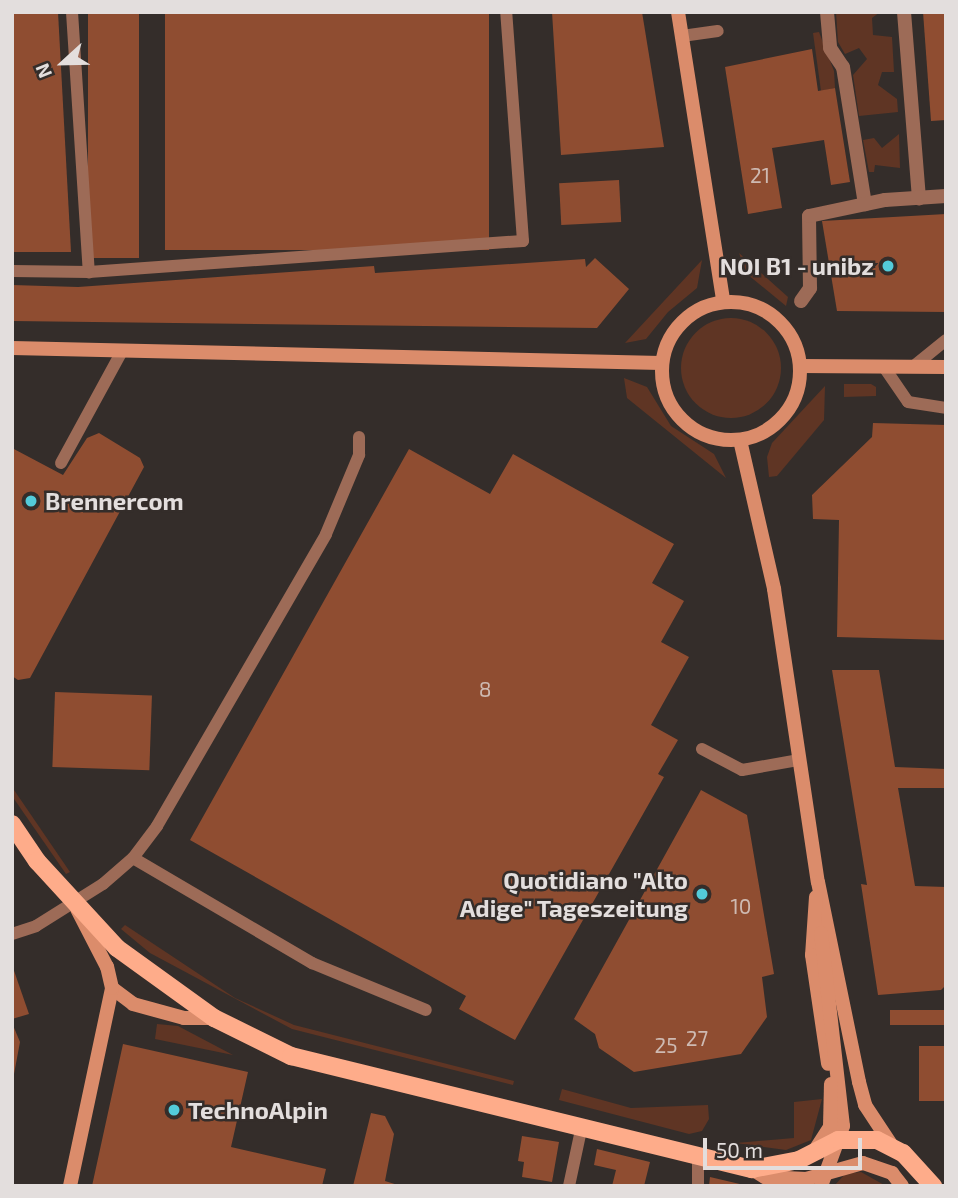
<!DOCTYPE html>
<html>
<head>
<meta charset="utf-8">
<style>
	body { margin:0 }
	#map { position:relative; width:958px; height:1198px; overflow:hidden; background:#342d2a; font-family:"Exo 2",sans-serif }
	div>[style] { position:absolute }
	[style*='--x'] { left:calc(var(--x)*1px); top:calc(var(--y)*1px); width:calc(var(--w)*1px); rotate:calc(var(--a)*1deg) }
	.green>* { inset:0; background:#5f3524 }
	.round { border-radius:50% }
	.building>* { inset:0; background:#8f4d31; transform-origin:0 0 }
	.lane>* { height:12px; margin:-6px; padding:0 6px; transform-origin:6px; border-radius:6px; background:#9d6b57 }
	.street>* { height:14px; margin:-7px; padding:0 7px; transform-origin:7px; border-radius:7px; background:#9d6b57 }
	.secondary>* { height:14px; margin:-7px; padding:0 7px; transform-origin:7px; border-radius:7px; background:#db8c6b }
	.secondary>.ring { margin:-7px; padding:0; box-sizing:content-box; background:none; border:14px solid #db8c6b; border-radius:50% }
	.primary>* { height:18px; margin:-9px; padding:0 9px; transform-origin:9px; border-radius:9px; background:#feac8a }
	.dots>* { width:19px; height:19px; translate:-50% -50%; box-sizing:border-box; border:4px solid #342d2a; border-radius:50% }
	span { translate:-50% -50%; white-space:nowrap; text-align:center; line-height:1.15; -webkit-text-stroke:5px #342d2a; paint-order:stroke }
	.number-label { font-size:21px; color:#cebab2 }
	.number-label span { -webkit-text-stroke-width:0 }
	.poi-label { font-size:24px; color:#e3dedd; font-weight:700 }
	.right { translate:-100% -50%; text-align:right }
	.left { translate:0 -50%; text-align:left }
	.frame { position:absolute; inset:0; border:14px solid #e3dedd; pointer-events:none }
	.north { position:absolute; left:28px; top:28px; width:70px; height:70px; -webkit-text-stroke:5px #342d2a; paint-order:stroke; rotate:248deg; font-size:19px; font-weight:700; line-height:28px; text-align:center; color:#e3dedd }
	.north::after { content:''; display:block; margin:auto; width:24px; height:32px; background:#e3dedd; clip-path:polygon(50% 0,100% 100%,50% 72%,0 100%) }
	.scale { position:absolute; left:703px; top:1138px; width:159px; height:32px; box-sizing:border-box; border:4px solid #e3dedd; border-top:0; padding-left:9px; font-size:21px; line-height:24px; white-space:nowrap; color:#e3dedd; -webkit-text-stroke:5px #342d2a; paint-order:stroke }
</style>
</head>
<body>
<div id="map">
	<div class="green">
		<i style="clip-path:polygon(836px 12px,880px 12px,872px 18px,873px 35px,892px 37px,894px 72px,882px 72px,878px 85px,897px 99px,898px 112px,859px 116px,853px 75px,867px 59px,859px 48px,845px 54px,838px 42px)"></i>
		<i style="clip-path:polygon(819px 32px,834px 71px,835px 88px,821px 91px,813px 33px)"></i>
		<i style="clip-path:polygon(899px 134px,900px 168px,875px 165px,874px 172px,869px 172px,863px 140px,874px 138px,882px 148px)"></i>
		<i style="clip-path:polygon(739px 253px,788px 297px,786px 306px,747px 274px)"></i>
		<i style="clip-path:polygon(702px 260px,697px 288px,668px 312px,646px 339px,625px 343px)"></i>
		<i class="round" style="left:681px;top:318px;width:100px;height:100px"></i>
		<i style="clip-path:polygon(624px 378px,647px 387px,671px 426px,714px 454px,726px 478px,627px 398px)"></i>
		<i style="clip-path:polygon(844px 384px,871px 384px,876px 387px,876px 396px,844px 397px)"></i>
		<i style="clip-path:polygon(825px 386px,824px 420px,777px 476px,769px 477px,767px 457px,772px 443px)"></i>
		<i style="clip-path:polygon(12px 788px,12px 787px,70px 872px,66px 874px,12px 796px)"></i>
		<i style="clip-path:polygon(125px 925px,235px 998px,294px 1025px,514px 1081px,513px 1085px,292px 1029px,150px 953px,121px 929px)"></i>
		<i style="clip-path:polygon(157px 1024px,178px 1026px,233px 1055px,155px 1039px)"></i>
		<i style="clip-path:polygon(562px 1089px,631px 1108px,708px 1105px,709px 1119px,702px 1131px,689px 1134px,559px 1100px)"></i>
		<i style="clip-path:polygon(822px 1099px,811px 1140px,786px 1150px,736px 1143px,794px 1138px,794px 1102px)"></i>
		<i style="clip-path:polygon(861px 1172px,886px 1186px,834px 1186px,845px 1174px)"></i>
	</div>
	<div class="building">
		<i style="clip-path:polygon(12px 12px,58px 12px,71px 252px,12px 252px)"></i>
		<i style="left:88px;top:12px;width:51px;height:246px"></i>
		<i style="left:165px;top:12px;width:324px;height:238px"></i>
		<i style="clip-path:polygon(552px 12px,642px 12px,664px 147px,561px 155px)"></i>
		<i style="clip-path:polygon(923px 12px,946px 12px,946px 120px,931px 121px)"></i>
		<i style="clip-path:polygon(812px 49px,818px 91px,835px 88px,850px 182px,831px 185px,824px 140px,772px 148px,782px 208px,748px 214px,725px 67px)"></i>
		<i style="left:619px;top:180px;width:42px;height:60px;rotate:87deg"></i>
		<i style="clip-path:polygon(946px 214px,946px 312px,837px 311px,822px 221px)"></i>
		<i style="clip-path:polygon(595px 258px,629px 289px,597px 328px,12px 321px,12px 285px,78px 287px,374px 266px,375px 273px,585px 259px,586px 267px)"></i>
		<i style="clip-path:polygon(873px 423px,946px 425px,946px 640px,837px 637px,839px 520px,813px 519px,812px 495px,872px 437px)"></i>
		<i style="clip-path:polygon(99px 433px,140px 458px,144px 467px,30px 678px,18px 680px,12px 676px,12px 448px,63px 475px,87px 438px)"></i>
		<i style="clip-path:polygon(409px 449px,490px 494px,513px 454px,674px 544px,652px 583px,684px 601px,661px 642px,689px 657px,651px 725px,678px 740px,658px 774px,664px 777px,515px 1040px,459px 1009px,466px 996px,190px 840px)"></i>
		<i style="clip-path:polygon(832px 670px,879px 670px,895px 767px,946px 769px,946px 788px,898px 788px,915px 886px,946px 887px,946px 985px,941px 990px,878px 995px,861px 884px,867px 885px)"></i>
		<i style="left:55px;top:692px;width:97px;height:75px;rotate:2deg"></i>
		<i style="clip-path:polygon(701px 790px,747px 815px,774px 974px,762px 977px,767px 1017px,741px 1054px,634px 1072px,599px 1048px,595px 1034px,574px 1019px)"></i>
		<i style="clip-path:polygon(12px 965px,29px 1014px,12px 1019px)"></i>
		<i style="left:946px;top:1010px;width:15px;height:56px;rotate:90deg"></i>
		<i style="clip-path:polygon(12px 1023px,20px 1042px,14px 1074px,12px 1073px)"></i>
		<i style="clip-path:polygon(123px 1044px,248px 1072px,231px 1147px,326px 1169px,322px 1186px,92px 1186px)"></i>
		<i style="left:919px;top:1046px;width:27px;height:55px"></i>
		<i style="clip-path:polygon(371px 1113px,385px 1116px,394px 1134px,385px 1181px,401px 1186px,353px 1186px)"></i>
		<i style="clip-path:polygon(522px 1136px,559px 1142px,552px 1182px,522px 1177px,524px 1162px,518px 1161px)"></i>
		<i style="clip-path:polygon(597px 1149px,650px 1162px,644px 1186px,612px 1186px,616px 1170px,594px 1165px)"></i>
		<i style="clip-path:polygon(710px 1177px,744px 1185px,744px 1186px,709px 1186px)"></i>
	</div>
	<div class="lane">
		<i style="--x:72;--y:12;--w:261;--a:86.3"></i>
		<i style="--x:89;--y:272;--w:435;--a:-4.1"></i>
		<i style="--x:523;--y:241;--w:230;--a:-94.2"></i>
		<i style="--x:682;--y:36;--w:36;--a:-8"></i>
		<i style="--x:12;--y:271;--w:77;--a:0.7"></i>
		<i style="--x:914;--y:366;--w:41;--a:-39.1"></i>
		<i style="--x:884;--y:367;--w:42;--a:55.6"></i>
		<i style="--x:908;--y:402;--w:38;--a:9"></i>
		<i style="--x:61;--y:463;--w:128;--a:-61.4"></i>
		<i style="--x:702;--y:749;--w:45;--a:27.7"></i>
		<i style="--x:742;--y:770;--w:58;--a:-10"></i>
		<i style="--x:133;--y:858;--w:208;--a:30.4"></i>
		<i style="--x:312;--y:963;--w:123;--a:22.4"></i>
		<i style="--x:12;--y:934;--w:25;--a:-18"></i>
		<i style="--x:36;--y:926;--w:79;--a:-32.1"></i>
		<i style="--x:103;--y:884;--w:40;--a:-41"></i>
		<i style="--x:133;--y:858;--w:40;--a:-53"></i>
		<i style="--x:157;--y:826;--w:337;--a:-59.9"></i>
		<i style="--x:326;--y:534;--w:86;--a:-67.3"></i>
		<i style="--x:359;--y:455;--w:18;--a:-90"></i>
		<i style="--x:569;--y:1186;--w:57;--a:-77.9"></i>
		<i style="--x:698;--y:1186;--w:29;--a:-90"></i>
	</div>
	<div class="street">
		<i style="--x:827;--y:12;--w:36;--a:85"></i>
		<i style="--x:830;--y:48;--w:23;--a:56"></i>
		<i style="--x:843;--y:67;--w:139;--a:80.9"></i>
		<i style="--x:904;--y:12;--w:187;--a:85.4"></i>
		<i style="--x:801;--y:301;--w:16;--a:-55"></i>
		<i style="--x:810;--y:288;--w:72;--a:-90.8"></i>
		<i style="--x:809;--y:216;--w:78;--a:-11.9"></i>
		<i style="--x:885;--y:200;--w:61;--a:-3.8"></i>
	</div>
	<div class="secondary">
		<i style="--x:678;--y:12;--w:292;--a:81.1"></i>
		<i class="ring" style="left:662px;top:302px;width:124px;height:124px"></i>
		<i style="--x:12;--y:348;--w:649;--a:1.32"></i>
		<i style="--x:800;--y:366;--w:146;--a:0.4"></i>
		<i style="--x:740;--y:440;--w:153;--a:77.1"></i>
		<i style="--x:774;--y:589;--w:296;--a:81.5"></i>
		<i style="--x:818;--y:882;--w:204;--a:78.4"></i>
		<i style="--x:859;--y:1082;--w:24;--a:75"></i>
		<i style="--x:865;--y:1105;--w:49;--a:56.6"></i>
		<i style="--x:816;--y:897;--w:58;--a:93.9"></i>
		<i style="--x:812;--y:955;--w:110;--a:81.6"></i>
		<i style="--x:821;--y:933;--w:194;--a:83.5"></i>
		<i style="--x:843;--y:1126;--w:64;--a:110.1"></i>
		<i style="--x:112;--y:988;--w:26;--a:37"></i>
		<i style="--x:133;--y:1004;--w:53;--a:15.4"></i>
		<i style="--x:184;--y:1018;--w:30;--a:0"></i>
		<i style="--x:815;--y:1150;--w:27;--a:-57"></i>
		<i style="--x:830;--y:1127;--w:43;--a:-88.7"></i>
		<i style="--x:752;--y:1169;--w:15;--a:32"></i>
		<i style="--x:765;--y:1177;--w:41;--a:2.8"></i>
		<i style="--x:806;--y:1179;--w:59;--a:-15.7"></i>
		<i style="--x:863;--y:1163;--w:31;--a:19"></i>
		<i style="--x:892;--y:1173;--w:16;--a:52"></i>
		<i style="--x:70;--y:1186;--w:202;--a:-78"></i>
		<i style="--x:112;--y:988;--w:22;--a:-103"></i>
		<i style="--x:107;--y:967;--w:65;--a:-117.3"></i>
	</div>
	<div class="primary">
		<i style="--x:12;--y:824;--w:45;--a:56"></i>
		<i style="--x:37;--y:861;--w:118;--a:47.4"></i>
		<i style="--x:117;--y:948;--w:120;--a:35.8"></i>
		<i style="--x:214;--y:1018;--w:86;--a:26.3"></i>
		<i style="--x:291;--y:1056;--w:475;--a:13.8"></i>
		<i style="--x:752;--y:1169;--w:48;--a:-10.8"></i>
		<i style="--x:799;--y:1160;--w:44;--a:-27.1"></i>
		<i style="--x:838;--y:1140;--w:39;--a:0"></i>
		<i style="--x:877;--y:1140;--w:29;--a:27"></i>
		<i style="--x:903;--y:1153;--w:45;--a:47.7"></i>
	</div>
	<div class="dots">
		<i style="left:888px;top:266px;background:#53cbda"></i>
		<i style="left:31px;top:501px;background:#53cbda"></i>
		<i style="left:702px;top:894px;background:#53cbda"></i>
		<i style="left:174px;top:1110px;background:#53cbda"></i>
	</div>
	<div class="number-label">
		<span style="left:760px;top:175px">21</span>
		<span style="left:485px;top:689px">8</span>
		<span style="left:741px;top:906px">10</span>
		<span style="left:697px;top:1038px">27</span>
		<span style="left:666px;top:1045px">25</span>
	</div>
	<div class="poi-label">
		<span class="right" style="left:874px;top:266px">NOI B1 - unibz</span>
		<span class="left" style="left:45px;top:501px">Brennercom</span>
		<span class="right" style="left:688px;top:894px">Quotidiano "Alto<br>Adige" Tageszeitung</span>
		<span class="left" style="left:188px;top:1110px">TechnoAlpin</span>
	</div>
	<div class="frame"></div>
	<div class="north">N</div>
	<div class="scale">50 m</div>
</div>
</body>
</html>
